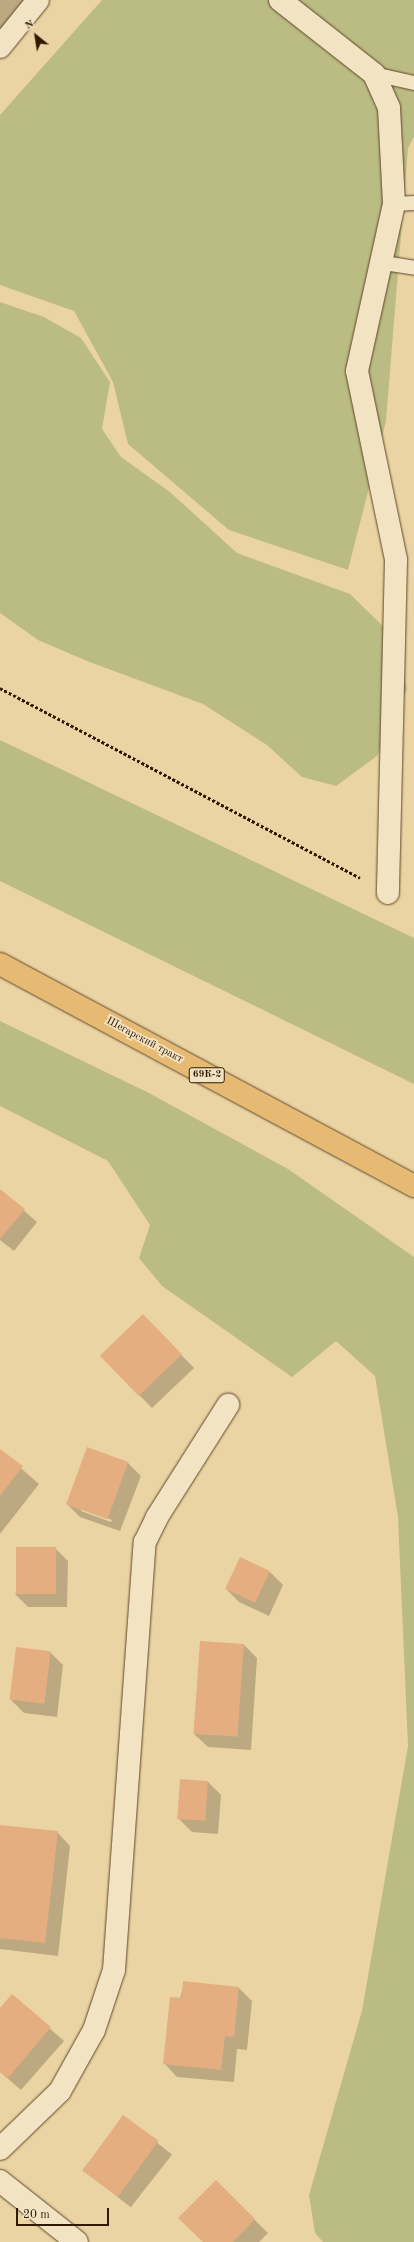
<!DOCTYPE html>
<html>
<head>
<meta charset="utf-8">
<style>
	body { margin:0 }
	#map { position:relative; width:414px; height:2242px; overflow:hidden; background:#ebd4a3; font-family:"Old Standard TT",serif }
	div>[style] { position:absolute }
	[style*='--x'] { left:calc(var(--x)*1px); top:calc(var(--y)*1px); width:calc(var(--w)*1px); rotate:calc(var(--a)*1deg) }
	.green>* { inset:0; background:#bbbc83 }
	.shadow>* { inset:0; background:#0003; transform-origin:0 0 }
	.building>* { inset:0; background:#e4ae80; transform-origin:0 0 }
	.path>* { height:2.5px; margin-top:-1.25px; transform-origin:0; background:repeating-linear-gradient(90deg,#301802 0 3px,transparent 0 5px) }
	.roads { filter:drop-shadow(0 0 1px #5f472a) drop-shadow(0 0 1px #5f472a) }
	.service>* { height:14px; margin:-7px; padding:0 7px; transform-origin:7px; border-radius:7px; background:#f2e3c3 }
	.minor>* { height:22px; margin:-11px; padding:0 11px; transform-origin:11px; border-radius:11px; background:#f2e3c3 }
	.primary>* { height:22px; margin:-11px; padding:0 11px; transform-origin:11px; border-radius:11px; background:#e6ba72 }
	span { translate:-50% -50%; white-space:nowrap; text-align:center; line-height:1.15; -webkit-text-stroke:3.5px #f2e3c3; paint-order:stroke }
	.shield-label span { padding:1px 3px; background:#f2e3c3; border:1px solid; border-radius:3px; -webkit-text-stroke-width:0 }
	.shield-label { font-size:10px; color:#301802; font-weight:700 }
	.street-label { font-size:11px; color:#301802 }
	.north { position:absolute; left:16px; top:16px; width:40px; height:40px; -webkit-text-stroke:3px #f2e3c3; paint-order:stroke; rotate:330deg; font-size:11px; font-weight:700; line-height:16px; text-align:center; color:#301802 }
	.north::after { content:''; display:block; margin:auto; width:14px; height:18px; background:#301802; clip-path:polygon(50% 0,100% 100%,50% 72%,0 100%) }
	.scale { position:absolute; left:16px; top:2208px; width:93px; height:18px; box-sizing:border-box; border:2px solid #301802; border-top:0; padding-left:5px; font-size:12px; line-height:14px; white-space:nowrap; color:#301802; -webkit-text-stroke:3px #f2e3c3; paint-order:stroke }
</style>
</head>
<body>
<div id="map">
	<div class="green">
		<i style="clip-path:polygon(102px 0,414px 0,414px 137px,408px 148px,386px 421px,348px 570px,229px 530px,128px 444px,113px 382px,74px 311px,0 285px,0 115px)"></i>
		<i style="clip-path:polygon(0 302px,44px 317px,81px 338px,110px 382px,102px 429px,121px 457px,170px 492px,237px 553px,350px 594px,398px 641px,407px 689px,377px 756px,336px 786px,302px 777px,267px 745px,203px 704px,87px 661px,38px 640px,0 613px)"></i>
		<i style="clip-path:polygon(0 740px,414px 938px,414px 1084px,0 881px)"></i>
		<i style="clip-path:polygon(0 1021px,149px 1093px,288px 1169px,414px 1257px,414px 2242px,323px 2242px,315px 2233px,309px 2195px,362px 2011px,408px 1746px,398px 1517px,375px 1376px,336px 1341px,292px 1377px,162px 1286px,139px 1258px,150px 1225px,108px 1161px,0 1106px)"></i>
	</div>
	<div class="shadow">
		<i style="clip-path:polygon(0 0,29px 0,0 52px)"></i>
		<i style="clip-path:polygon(0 1190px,37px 1222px,14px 1251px,0 1240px)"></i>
		<i style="clip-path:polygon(156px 1329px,194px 1368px,152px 1408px,101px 1356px)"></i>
		<i style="clip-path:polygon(0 1450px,39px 1484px,0 1534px)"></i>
		<i style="clip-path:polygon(evenodd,128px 1463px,141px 1476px,120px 1531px,80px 1517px,67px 1504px,128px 1463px,81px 1509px,112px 1520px,111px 1522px,81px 1511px,81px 1509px)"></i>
		<i style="clip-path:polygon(55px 1548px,68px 1561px,67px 1607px,28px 1607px,15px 1594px)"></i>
		<i style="clip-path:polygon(241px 1559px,270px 1572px,283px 1585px,269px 1616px,239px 1602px,226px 1589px)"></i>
		<i style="clip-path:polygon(244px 1645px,257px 1658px,251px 1750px,208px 1747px,194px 1734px)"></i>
		<i style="clip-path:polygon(50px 1652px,63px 1665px,57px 1717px,24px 1713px,11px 1700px)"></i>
		<i style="clip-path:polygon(208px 1782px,221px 1795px,218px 1834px,192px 1832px,179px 1819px)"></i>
		<i style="clip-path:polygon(0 1826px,57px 1832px,70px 1846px,58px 1956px,0 1949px)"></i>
		<i style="clip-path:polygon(184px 1983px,239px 1988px,252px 2001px,247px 2050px,237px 2049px,234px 2082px,177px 2077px,164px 2063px)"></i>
		<i style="clip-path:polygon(12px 1995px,64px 2041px,21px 2090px,0 2072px,0 2009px)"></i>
		<i style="left:124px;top:2117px;width:61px;height:67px;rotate:38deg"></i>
		<i style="clip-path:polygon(216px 2182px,268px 2233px,259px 2242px,204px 2242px)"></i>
	</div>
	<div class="building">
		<i style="clip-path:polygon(0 1189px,25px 1209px,0 1239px)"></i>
		<i style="left:143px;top:1314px;width:56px;height:60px;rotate:46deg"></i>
		<i style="left:87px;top:1447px;width:44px;height:61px;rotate:20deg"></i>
		<i style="clip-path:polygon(0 1449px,23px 1466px,0 1496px)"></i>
		<i style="left:16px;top:1547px;width:40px;height:47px"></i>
		<i style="left:240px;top:1557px;width:33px;height:35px;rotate:25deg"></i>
		<i style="left:200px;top:1641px;width:44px;height:93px;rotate:4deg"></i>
		<i style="left:16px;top:1647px;width:35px;height:53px;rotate:7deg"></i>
		<i style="left:180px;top:1779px;width:28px;height:40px;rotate:4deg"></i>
		<i style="clip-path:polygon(0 1825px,58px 1831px,45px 1943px,0 1938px)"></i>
		<i style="clip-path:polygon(183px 1981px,239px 1987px,234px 2037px,225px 2036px,221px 2070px,163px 2064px,170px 1997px,182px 1998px)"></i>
		<i style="clip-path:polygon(12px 1994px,51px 2027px,8px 2078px,0 2072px,0 2008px)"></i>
		<i style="left:123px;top:2115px;width:44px;height:69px;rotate:36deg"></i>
		<i style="clip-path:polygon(216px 2180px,255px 2219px,233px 2242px,203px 2242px,178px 2218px)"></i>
	</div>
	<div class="path">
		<i style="--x:0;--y:688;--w:407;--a:27.8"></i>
	</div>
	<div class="roads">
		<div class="service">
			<i style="--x:374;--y:74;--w:41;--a:12.7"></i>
			<i style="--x:394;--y:204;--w:20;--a:-3"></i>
			<i style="--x:384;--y:263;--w:30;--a:9"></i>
		</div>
		<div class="minor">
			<i style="--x:280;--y:0;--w:120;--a:38.2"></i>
			<i style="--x:374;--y:74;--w:37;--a:66"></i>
			<i style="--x:389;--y:108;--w:96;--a:87"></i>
			<i style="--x:394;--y:204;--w:171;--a:102.5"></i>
			<i style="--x:357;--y:371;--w:193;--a:78.3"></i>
			<i style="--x:396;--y:560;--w:333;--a:91.4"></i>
			<i style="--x:0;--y:47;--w:60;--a:-51"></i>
			<i style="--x:0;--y:2149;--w:83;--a:-44"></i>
			<i style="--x:60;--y:2091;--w:70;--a:-60.9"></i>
			<i style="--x:94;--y:2030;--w:63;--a:-71.6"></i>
			<i style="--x:114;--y:1970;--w:429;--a:-85.9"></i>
			<i style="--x:145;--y:1542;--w:28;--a:-64"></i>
			<i style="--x:157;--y:1517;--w:133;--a:-57.6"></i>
			<i style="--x:0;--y:2181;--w:98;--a:38.4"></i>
		</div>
		<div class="primary">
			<i style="--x:0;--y:964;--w:470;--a:28.2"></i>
		</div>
	</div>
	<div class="shield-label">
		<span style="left:207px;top:1075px">69К-2</span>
	</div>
	<div class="street-label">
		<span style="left:144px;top:1041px;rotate:28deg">Шегарский тракт</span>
	</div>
	<div class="north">N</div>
	<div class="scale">20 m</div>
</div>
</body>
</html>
